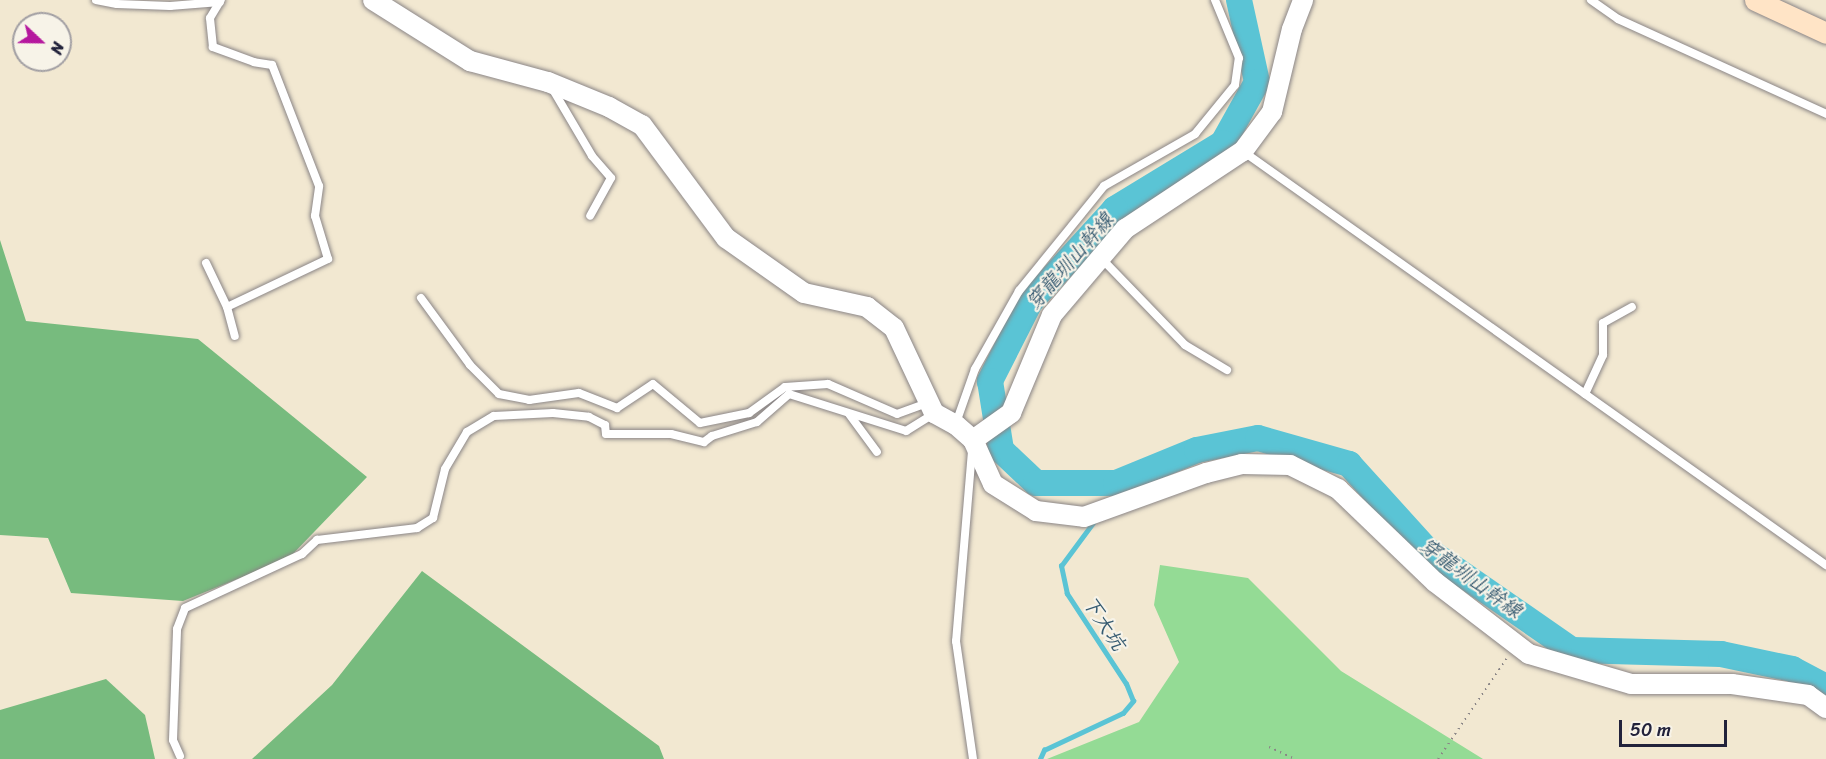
<!DOCTYPE html>
<html>
<head>
<meta charset="utf-8">
<style>
	body { margin:0 }
	#map { position:relative; width:1826px; height:759px; overflow:hidden; background:#f2e8d1; font-family:Sriracha,"LXGW WenKai TC",sans-serif }
	div>[style] { position:absolute }
	[style*='--x'] { left:calc(var(--x)*1px); top:calc(var(--y)*1px); width:calc(var(--w)*1px); rotate:calc(var(--a)*1deg) }
	.green>* { inset:0; background:#94db95 }
	.forest>* { inset:0; background:#77bb7e }
	.stream>* { height:4.5px; margin:-2.25px; padding:0 2.25px; transform-origin:2.25px; border-radius:2.25px; background:#5ac4d5 }
	.river>* { height:26px; margin:-13px; padding:0 13px; transform-origin:13px; border-radius:13px; background:#5ac4d5 }
	.path>* { height:2px; margin-top:-1px; transform-origin:0; background:repeating-linear-gradient(90deg,#8a8586 0 1.5px,transparent 0 6px) }
	.roads { filter:drop-shadow(0 0 2px #8a8586) drop-shadow(0 0 2px #8a8586) }
	.service>* { height:8px; margin:-4px; padding:0 4px; transform-origin:4px; border-radius:4px; background:#fff }
	.tertiary>* { height:20px; margin:-10px; padding:0 10px; transform-origin:10px; border-radius:10px; background:#fff }
	.secondary>* { height:21px; margin:-10.5px; padding:0 10.5px; transform-origin:10.5px; border-radius:10.5px; background:#ffe4c6 }
	span { translate:-50% -50%; white-space:nowrap; text-align:center; line-height:1.15; -webkit-text-stroke:4.5px #f7f3e8; paint-order:stroke }
	.water-label { font-size:20px; color:#365b71; font-style:italic }
	.north { position:absolute; left:12px; top:12px; width:60px; height:60px; box-sizing:border-box; background:#f7f3e8; border:2px solid #a29fa3; border-radius:50%; rotate:112deg; font-size:16px; font-weight:700; line-height:24px; text-align:center; color:#22223b }
	.north::after { content:''; display:block; margin:auto; width:21px; height:27px; background:#b5179e; clip-path:polygon(50% 0,100% 100%,50% 72%,0 100%) }
	.scale { position:absolute; left:1619px; top:720px; width:108px; height:27px; box-sizing:border-box; border:3px solid #22223b; border-top:0; padding-left:8px; font-size:18px; line-height:21px; white-space:nowrap; color:#22223b; -webkit-text-stroke:4px #f7f3e8; paint-order:stroke }
</style>
</head>
<body>
<div id="map">
	<div class="green">
		<i style="clip-path:polygon(1160px 565px,1248px 578px,1341px 671px,1483px 759px,1047px 759px,1139px 722px,1179px 662px,1154px 605px)"></i>
	</div>
	<div class="forest">
		<i style="clip-path:polygon(0 240px,26px 321px,198px 339px,367px 477px,289px 558px,183px 601px,71px 593px,48px 538px,0 535px)"></i>
		<i style="clip-path:polygon(422px 571px,659px 746px,664px 759px,252px 759px,332px 685px)"></i>
		<i style="clip-path:polygon(106px 679px,145px 715px,155px 759px,0 759px,0 710px)"></i>
	</div>
	<div class="stream">
		<i style="--x:1117;--y:496;--w:30;--a:-46"></i>
		<i style="--x:1040;--y:759;--w:10;--a:-66"></i>
		<i style="--x:1044;--y:750;--w:87;--a:-25.1"></i>
		<i style="--x:1123;--y:713;--w:16;--a:-50"></i>
		<i style="--x:1133;--y:701;--w:18;--a:-112"></i>
		<i style="--x:1126;--y:684;--w:108;--a:-123.2"></i>
		<i style="--x:1067;--y:594;--w:29;--a:-102"></i>
		<i style="--x:1061;--y:566;--w:57;--a:-53.5"></i>
	</div>
	<div class="river">
		<i style="--x:1239;--y:0;--w:84;--a:77.6"></i>
		<i style="--x:1257;--y:82;--w:70;--a:119.1"></i>
		<i style="--x:1223;--y:143;--w:127;--a:148.6"></i>
		<i style="--x:1115;--y:209;--w:126;--a:132.4"></i>
		<i style="--x:1030;--y:302;--w:89;--a:116.9"></i>
		<i style="--x:990;--y:381;--w:70;--a:80.9"></i>
		<i style="--x:1001;--y:450;--w:48;--a:43.3"></i>
		<i style="--x:1036;--y:483;--w:80;--a:0"></i>
		<i style="--x:1116;--y:483;--w:87;--a:-22.2"></i>
		<i style="--x:1197;--y:450;--w:62;--a:-11.1"></i>
		<i style="--x:1258;--y:438;--w:95;--a:15.9"></i>
		<i style="--x:1349;--y:464;--w:115;--a:47.8"></i>
		<i style="--x:1426;--y:549;--w:178;--a:34.7"></i>
		<i style="--x:1572;--y:650;--w:149;--a:1.5"></i>
		<i style="--x:1721;--y:654;--w:73;--a:11.9"></i>
		<i style="--x:1792;--y:669;--w:38;--a:28"></i>
	</div>
	<div class="path">
		<i style="--x:1269;--y:747;--w:29;--a:25"></i>
		<i style="--x:1438;--y:759;--w:122;--a:-55.7"></i>
	</div>
	<div class="roads">
		<div class="service">
			<i style="--x:96;--y:0;--w:21;--a:11"></i>
			<i style="--x:117;--y:4;--w:53;--a:2.2"></i>
			<i style="--x:170;--y:6;--w:50;--a:-4.6"></i>
			<i style="--x:1591;--y:0;--w:33;--a:35"></i>
			<i style="--x:1618;--y:19;--w:229;--a:24.5"></i>
			<i style="--x:552;--y:88;--w:79;--a:59.5"></i>
			<i style="--x:592;--y:156;--w:29;--a:49"></i>
			<i style="--x:611;--y:178;--w:43;--a:118.9"></i>
			<i style="--x:1244;--y:152;--w:714;--a:35.36"></i>
			<i style="--x:1101;--y:258;--w:121;--a:46"></i>
			<i style="--x:1185;--y:345;--w:49;--a:30.8"></i>
			<i style="--x:206;--y:263;--w:49;--a:64.5"></i>
			<i style="--x:227;--y:307;--w:112;--a:-25.4"></i>
			<i style="--x:328;--y:259;--w:45;--a:-106.8"></i>
			<i style="--x:315;--y:216;--w:30;--a:-82"></i>
			<i style="--x:319;--y:186;--w:130;--a:-111.2"></i>
			<i style="--x:272;--y:65;--w:18;--a:-171"></i>
			<i style="--x:254;--y:62;--w:44;--a:-159.9"></i>
			<i style="--x:213;--y:47;--w:29;--a:-96"></i>
			<i style="--x:210;--y:18;--w:21;--a:-59"></i>
			<i style="--x:421;--y:298;--w:83;--a:53.8"></i>
			<i style="--x:470;--y:365;--w:41;--a:45"></i>
			<i style="--x:499;--y:394;--w:31;--a:11"></i>
			<i style="--x:529;--y:400;--w:50;--a:-8"></i>
			<i style="--x:579;--y:393;--w:41;--a:21.5"></i>
			<i style="--x:617;--y:408;--w:43;--a:-33.7"></i>
			<i style="--x:653;--y:384;--w:61;--a:39.7"></i>
			<i style="--x:700;--y:423;--w:50;--a:-11.5"></i>
			<i style="--x:749;--y:413;--w:44;--a:-35.8"></i>
			<i style="--x:785;--y:387;--w:43;--a:-4"></i>
			<i style="--x:828;--y:384;--w:75;--a:23.5"></i>
			<i style="--x:897;--y:414;--w:33;--a:-20"></i>
			<i style="--x:227;--y:307;--w:30;--a:75"></i>
			<i style="--x:1585;--y:394;--w:43;--a:-65.2"></i>
			<i style="--x:1603;--y:355;--w:32;--a:-90"></i>
			<i style="--x:1603;--y:323;--w:33;--a:-29"></i>
			<i style="--x:849;--y:414;--w:47;--a:53.6"></i>
			<i style="--x:956;--y:423;--w:57;--a:-70.6"></i>
			<i style="--x:975;--y:369;--w:90;--a:-60.6"></i>
			<i style="--x:1019;--y:291;--w:135;--a:-51"></i>
			<i style="--x:1104;--y:186;--w:105;--a:-29.7"></i>
			<i style="--x:1195;--y:134;--w:63;--a:-50.8"></i>
			<i style="--x:1235;--y:85;--w:27;--a:-82"></i>
			<i style="--x:1239;--y:58;--w:63;--a:-112.5"></i>
			<i style="--x:972;--y:451;--w:191;--a:94.8"></i>
			<i style="--x:956;--y:641;--w:119;--a:81.8"></i>
			<i style="--x:180;--y:756;--w:17;--a:-114"></i>
			<i style="--x:173;--y:740;--w:111;--a:-87.9"></i>
			<i style="--x:177;--y:629;--w:22;--a:-69"></i>
			<i style="--x:185;--y:608;--w:129;--a:-24.8"></i>
			<i style="--x:302;--y:554;--w:21;--a:-43"></i>
			<i style="--x:317;--y:540;--w:101;--a:-6.8"></i>
			<i style="--x:417;--y:528;--w:19;--a:-32"></i>
			<i style="--x:433;--y:518;--w:50;--a:-76.2"></i>
			<i style="--x:445;--y:469;--w:43;--a:-59.3"></i>
			<i style="--x:467;--y:432;--w:31;--a:-31"></i>
			<i style="--x:494;--y:416;--w:59;--a:-2.9"></i>
			<i style="--x:553;--y:413;--w:36;--a:6"></i>
			<i style="--x:589;--y:417;--w:18;--a:27"></i>
			<i style="--x:605;--y:425;--w:9;--a:84"></i>
			<i style="--x:606;--y:434;--w:65;--a:0"></i>
			<i style="--x:671;--y:434;--w:34;--a:14"></i>
			<i style="--x:704;--y:442;--w:10;--a:-37"></i>
			<i style="--x:712;--y:436;--w:47;--a:-17.3"></i>
			<i style="--x:757;--y:422;--w:43;--a:-41.2"></i>
			<i style="--x:789;--y:394;--w:123;--a:17.5"></i>
			<i style="--x:906;--y:431;--w:32;--a:-32"></i>
		</div>
		<div class="tertiary">
			<i style="--x:373;--y:0;--w:115;--a:32.2"></i>
			<i style="--x:470;--y:61;--w:81;--a:15.1"></i>
			<i style="--x:548;--y:82;--w:66;--a:22.3"></i>
			<i style="--x:609;--y:107;--w:38;--a:29"></i>
			<i style="--x:642;--y:125;--w:141;--a:53.4"></i>
			<i style="--x:726;--y:238;--w:95;--a:35.2"></i>
			<i style="--x:804;--y:293;--w:65;--a:12.5"></i>
			<i style="--x:867;--y:307;--w:34;--a:38"></i>
			<i style="--x:894;--y:328;--w:94;--a:64.8"></i>
			<i style="--x:934;--y:413;--w:25;--a:29"></i>
			<i style="--x:956;--y:425;--w:23;--a:41"></i>
			<i style="--x:973;--y:440;--w:48;--a:65.6"></i>
			<i style="--x:993;--y:484;--w:51;--a:32.1"></i>
			<i style="--x:1036;--y:511;--w:48;--a:7.1"></i>
			<i style="--x:1084;--y:517;--w:130;--a:-19.8"></i>
			<i style="--x:1206;--y:473;--w:37;--a:-14"></i>
			<i style="--x:1242;--y:464;--w:48;--a:1.2"></i>
			<i style="--x:1290;--y:465;--w:54;--a:26.6"></i>
			<i style="--x:1338;--y:489;--w:134;--a:43.8"></i>
			<i style="--x:1435;--y:582;--w:118;--a:37.5"></i>
			<i style="--x:1529;--y:654;--w:106;--a:16.4"></i>
			<i style="--x:1631;--y:684;--w:101;--a:0"></i>
			<i style="--x:1732;--y:684;--w:77;--a:8.2"></i>
			<i style="--x:1808;--y:695;--w:22;--a:36"></i>
			<i style="--x:973;--y:440;--w:47;--a:-35.4"></i>
			<i style="--x:1011;--y:413;--w:106;--a:-67.3"></i>
			<i style="--x:1052;--y:315;--w:113;--a:-49.7"></i>
			<i style="--x:1125;--y:229;--w:141;--a:-33.5"></i>
			<i style="--x:1243;--y:151;--w:49;--a:-53.4"></i>
			<i style="--x:1272;--y:112;--w:85;--a:-76.5"></i>
			<i style="--x:1292;--y:29;--w:31;--a:-69"></i>
		</div>
		<div class="secondary">
			<i style="--x:1755;--y:0;--w:78;--a:24.9"></i>
		</div>
	</div>
	<div class="water-label">
		<span style="left:1070px;top:261px;rotate:-49deg">穿龍圳山幹線</span>
		<span style="left:1471px;top:578px;rotate:36deg">穿龍圳山幹線</span>
		<span style="left:1104px;top:623px;rotate:57deg">下大坑</span>
	</div>
	<div class="north">N</div>
	<div class="scale">50 m</div>
</div>
</body>
</html>
